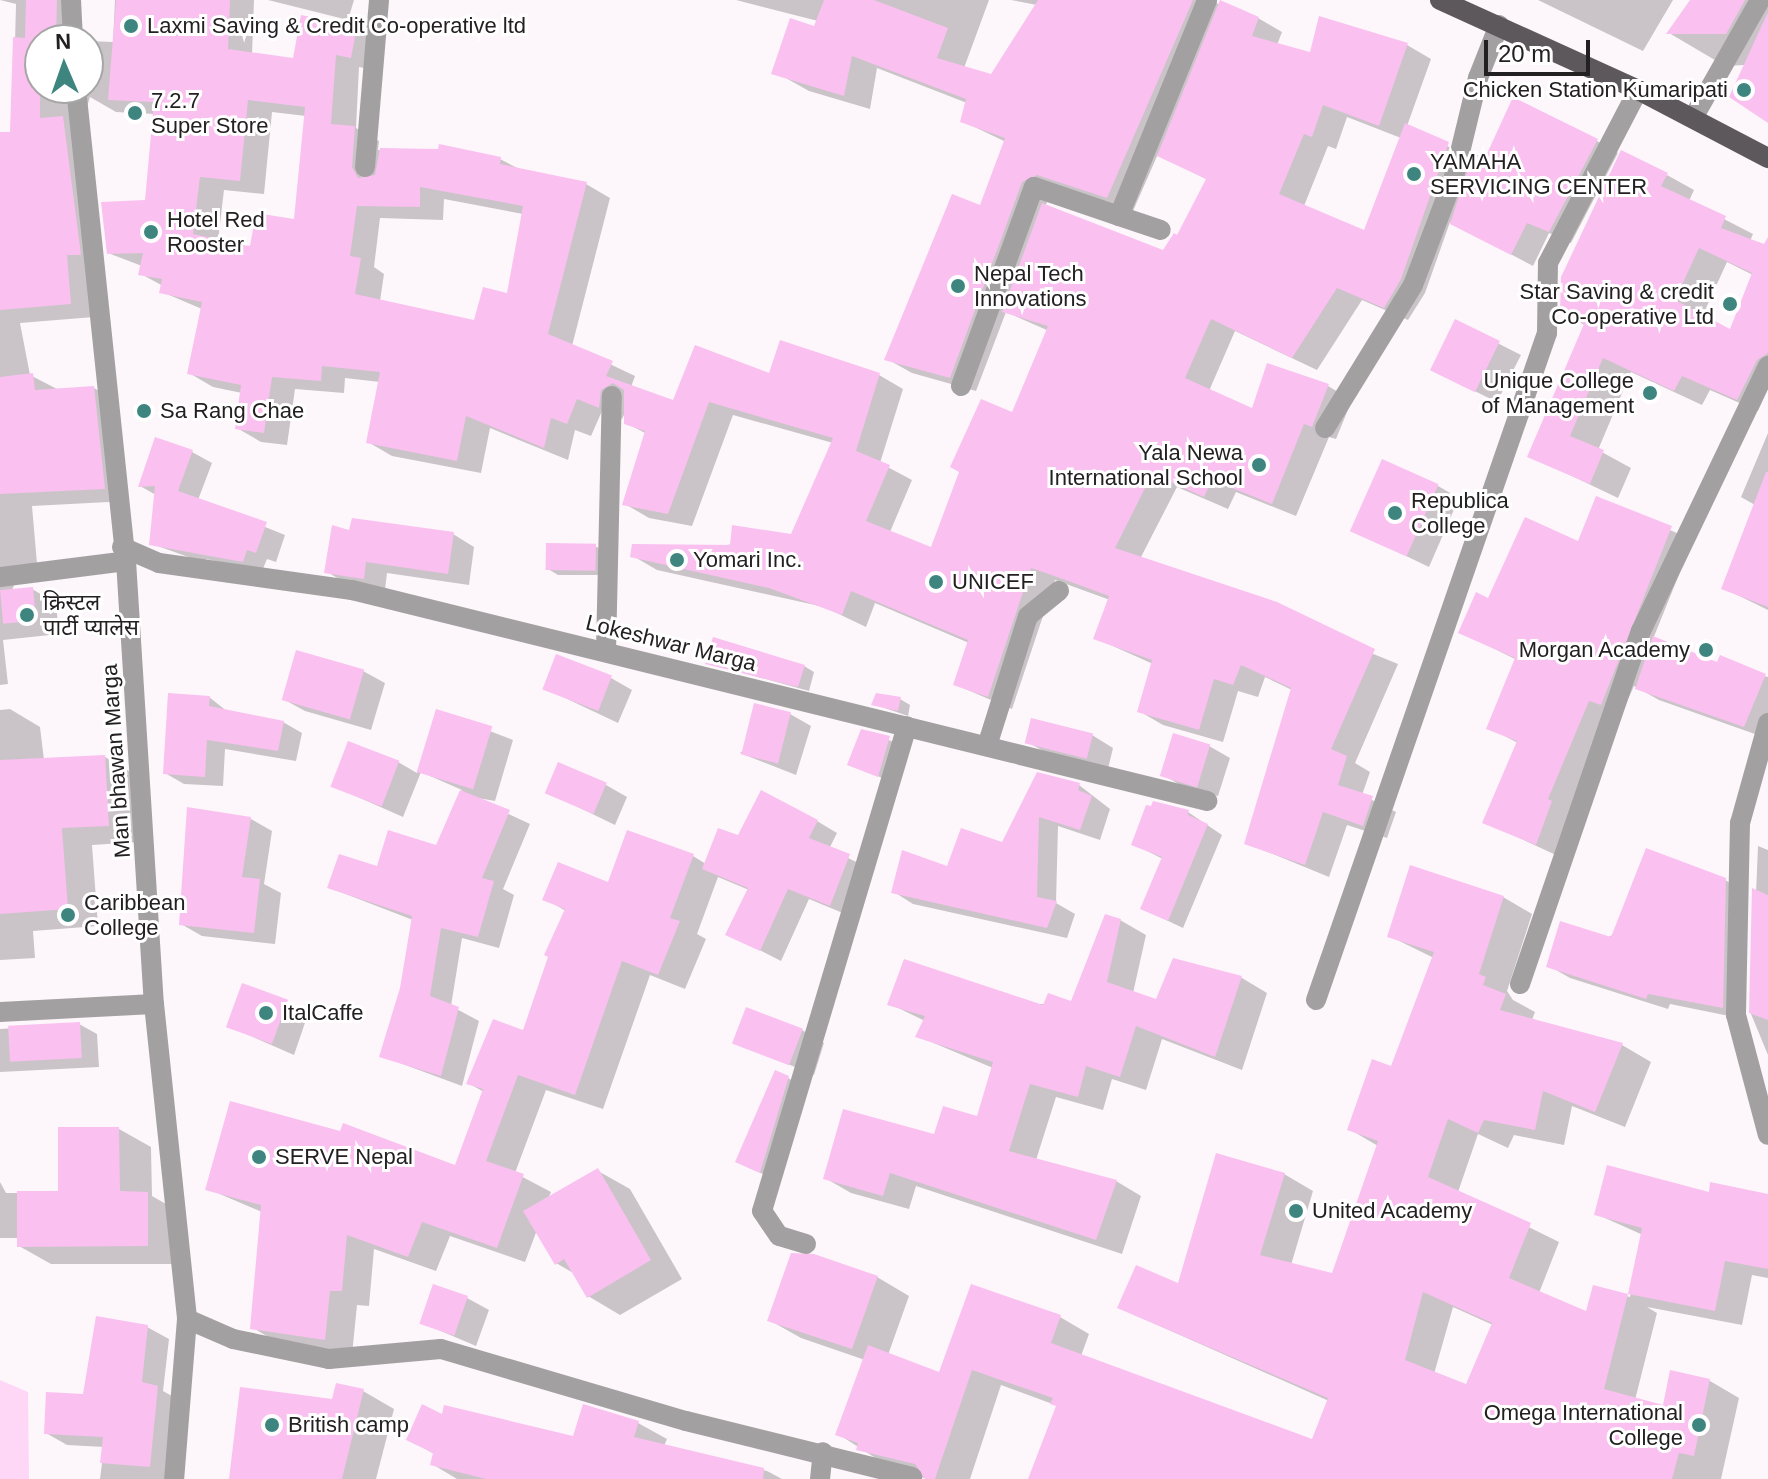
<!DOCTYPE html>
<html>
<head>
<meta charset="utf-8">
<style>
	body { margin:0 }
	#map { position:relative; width:1768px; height:1479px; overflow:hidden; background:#fdf6fb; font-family:Arial,"Noto Sans Devanagari",sans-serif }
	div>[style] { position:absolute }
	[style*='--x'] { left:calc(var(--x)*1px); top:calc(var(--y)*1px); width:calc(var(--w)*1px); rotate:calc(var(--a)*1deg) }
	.green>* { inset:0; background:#fed7f7 }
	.shadow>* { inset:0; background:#0003 }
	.building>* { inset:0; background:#fac0f0; transform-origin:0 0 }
	.lane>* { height:20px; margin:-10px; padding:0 10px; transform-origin:10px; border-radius:10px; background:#a3a0a2 }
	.street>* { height:20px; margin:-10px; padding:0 10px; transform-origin:10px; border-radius:10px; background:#a3a0a2 }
	.primary>* { height:20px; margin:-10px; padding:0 10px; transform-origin:10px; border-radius:10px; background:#5d585c }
	.dots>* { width:22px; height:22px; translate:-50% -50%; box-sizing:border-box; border:4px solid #fff; border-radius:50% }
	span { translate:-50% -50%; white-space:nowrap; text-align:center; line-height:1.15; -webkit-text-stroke:6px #fff; paint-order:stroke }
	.poi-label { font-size:22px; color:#232022 }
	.left { translate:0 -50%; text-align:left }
	.right { translate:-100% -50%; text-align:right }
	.street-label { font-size:22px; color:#232022 }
	.north { position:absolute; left:24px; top:24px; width:80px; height:80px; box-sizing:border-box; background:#fff; border:2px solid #a7a6a7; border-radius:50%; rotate:358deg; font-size:22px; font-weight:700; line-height:32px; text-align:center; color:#232022 }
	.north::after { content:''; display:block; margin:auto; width:28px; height:36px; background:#3e857f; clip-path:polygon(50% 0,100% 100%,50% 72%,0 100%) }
	.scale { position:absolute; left:1484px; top:40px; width:106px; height:36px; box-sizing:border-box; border:4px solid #232022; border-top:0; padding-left:10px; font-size:24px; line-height:28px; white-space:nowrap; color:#232022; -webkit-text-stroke:6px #fff; paint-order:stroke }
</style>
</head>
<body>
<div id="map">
	<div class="green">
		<i style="clip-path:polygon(0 1380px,28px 1392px,29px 1479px,0 1479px)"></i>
	</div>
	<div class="shadow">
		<i style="clip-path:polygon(evenodd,0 0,81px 0,80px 40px,40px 40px,40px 88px,88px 88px,88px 41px,113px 42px,115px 0,254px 0,252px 55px,295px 61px,356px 28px,380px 42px,374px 70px,359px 67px,356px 128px,379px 141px,378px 150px,500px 159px,521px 170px,586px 184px,610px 198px,572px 346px,635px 376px,631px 387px,674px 403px,770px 376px,879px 375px,903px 389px,880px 463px,912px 480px,890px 532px,932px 550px,1013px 415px,1049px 331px,1006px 312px,976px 391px,912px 373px,887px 359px,981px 207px,1006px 142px,962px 121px,967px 103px,877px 68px,870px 109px,809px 91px,784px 77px,818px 21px,736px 0,989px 0,964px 68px,992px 77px,1037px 5px,1011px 0,1208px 0,1258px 18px,1282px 32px,1277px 45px,1311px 55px,1407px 45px,1431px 59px,1407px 126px,1473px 159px,1486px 161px,1597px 141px,1618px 153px,1571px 243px,1549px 233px,1533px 266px,1450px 222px,1425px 293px,1408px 320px,1362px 300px,1317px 370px,1235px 331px,1209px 391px,1253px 410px,1328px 386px,1352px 400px,1336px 439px,1329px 437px,1296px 516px,1236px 492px,1228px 509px,1177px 487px,1140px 559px,1398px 664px,1355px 763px,1370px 772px,1362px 795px,1396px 812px,1387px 838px,1347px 825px,1329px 877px,1246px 843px,1292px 690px,1265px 677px,1258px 697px,1238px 691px,1223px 742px,1163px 725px,1139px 711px,1153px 664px,1095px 638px,1110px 600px,1055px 580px,1012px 709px,956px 685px,969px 643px,875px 603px,866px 627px,824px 607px,657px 570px,633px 556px,793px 537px,833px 443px,733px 415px,692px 526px,649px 518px,625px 504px,647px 434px,626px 423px,626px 411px,622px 419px,602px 411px,591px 436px,575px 430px,568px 460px,490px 428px,481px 473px,392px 456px,368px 442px,380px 382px,345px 378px,344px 393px,295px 389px,287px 445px,261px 442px,237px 428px,242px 393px,213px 387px,189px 373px,202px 309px,162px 292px,163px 286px,141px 274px,142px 266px,108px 253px,147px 202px,155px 114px,116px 112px,90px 97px,85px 113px,94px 317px,20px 323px,30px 375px,57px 389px,94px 388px,118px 402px,128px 501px,32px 506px,38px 575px,17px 579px,12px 590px,32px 589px,56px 603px,59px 634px,3px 640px,8px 684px,0 685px,0 189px,29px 188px,14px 80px,16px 4px,0 0,272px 112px,306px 116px,295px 221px,252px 248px,218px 241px,224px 190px,264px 194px,272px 112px,0 0,1347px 117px,1401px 138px,1365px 233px,1304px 206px,1328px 146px,1336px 149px,1347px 117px,0 0,1158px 154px,1208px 180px,1178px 237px,1164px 253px,1045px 207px,1052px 190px,1133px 211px,1158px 154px,0 0,444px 199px,523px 214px,508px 295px,476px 323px,380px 301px,384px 274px,374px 267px,380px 218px,443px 220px,444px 199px)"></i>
		<i style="clip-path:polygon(268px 0,354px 0,348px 20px)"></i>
		<i style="clip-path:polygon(1538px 0,1673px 0,1643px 51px)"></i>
		<i style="clip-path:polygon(1694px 0,1768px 0,1768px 121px,1745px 65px,1725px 66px,1669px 33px)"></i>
		<i style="clip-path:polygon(evenodd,1667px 175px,1694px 190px,1689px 201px,1753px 234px,1750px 241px,1768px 248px,1768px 389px,1758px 411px,1710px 390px,1702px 405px,1631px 372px,1598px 450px,1631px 468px,1618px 498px,1530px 456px,1586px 326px,1562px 312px,1667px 175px,1727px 262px,1753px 275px,1731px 331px,1702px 317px,1727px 262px)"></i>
		<i style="clip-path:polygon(1456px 322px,1521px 355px,1497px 402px,1454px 381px)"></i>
		<i style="clip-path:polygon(1768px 433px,1768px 610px,1723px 588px,1755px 505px,1741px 497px)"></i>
		<i style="clip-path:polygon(192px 452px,212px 463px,198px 500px,285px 535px,276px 562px,267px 559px,262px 571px,206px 559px,205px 563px,152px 544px,156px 495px,140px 486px)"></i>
		<i style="clip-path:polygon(1438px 486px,1459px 498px,1429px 567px,1354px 531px)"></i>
		<i style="clip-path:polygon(1598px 499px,1693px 540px,1653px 639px,1718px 665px,1768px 677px,1768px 732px,1766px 738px,1659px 700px,1634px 686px,1558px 856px,1485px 822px,1518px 743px,1489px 728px,1517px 660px,1460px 632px,1489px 601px,1579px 544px)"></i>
		<i style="clip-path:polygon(351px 533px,453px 534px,474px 547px,469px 585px,387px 573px,385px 590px,348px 584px,327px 572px)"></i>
		<i style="clip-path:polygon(595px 546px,605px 552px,605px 575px,558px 575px,548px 569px)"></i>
		<i style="clip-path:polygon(707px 663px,804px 666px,814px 672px,809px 691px)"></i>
		<i style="clip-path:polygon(363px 671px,385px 683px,371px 730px,305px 711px,283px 699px)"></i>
		<i style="clip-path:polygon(611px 678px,632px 690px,618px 723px,544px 688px)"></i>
		<i style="clip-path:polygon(209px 697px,228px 712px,283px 722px,302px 733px,296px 761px,225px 749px,223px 786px,184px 784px,165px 773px)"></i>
		<i style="clip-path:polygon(900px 699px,910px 705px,908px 716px,873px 704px)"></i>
		<i style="clip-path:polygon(10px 709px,40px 727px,44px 760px,105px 757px,136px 775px,139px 842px,92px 845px,98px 926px,33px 931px,35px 958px,0 960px,0 710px)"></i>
		<i style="clip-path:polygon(437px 711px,513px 740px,495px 801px,472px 797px,530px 824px,503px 889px,514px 895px,499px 948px,462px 938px,451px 1006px,479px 1021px,462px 1086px,381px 1056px,402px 989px,413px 920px,330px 888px,438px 848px,462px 790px,421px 772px,403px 817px,333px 786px,398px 762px,417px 773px)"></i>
		<i style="clip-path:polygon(790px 714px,811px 726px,796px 775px,740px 753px)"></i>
		<i style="clip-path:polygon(863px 731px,900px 744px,889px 781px,850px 764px)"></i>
		<i style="clip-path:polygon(1092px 735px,1113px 748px,1108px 769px,1049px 754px,1027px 742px)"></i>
		<i style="clip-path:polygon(1209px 746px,1230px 758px,1218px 796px,1184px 787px,1163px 775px)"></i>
		<i style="clip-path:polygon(606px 785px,627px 797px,615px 825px,547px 792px)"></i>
		<i style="clip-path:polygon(1079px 785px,1110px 809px,1100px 840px,1058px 826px,1056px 903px,1075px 914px,1067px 938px,913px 904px,894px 892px,1003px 844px)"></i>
		<i style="clip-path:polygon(189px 810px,251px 819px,272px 831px,264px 884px,281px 893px,275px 944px,202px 936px,181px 924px)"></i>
		<i style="clip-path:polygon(1188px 812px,1222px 835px,1183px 928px,1143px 909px,1163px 859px,1133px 844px)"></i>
		<i style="clip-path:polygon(817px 821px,837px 833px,829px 849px,869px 868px,850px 916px,809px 899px,781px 961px,728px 934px,749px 890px,718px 877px,697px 934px,706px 939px,685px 989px,650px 975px,603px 1109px,546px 1090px,515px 1173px,551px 1192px,548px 1199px,598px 1171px,630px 1189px,682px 1279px,620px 1315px,588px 1296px,575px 1274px,556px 1263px,537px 1230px,525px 1262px,450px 1236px,436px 1271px,374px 1249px,369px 1306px,357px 1305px,352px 1355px,280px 1344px,253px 1328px,262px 1212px,208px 1189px,457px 1167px,484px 1092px,468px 1083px,524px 1033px,566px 911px,545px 899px,609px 884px,693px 856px,706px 864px,739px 838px)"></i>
		<i style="clip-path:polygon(1758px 846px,1768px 850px,1768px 1055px,1751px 1014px)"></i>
		<i style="clip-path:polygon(1725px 880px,1747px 893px,1744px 1019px,1670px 1004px,1668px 1009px,1570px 978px,1549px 966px)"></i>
		<i style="clip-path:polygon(evenodd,1503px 897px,1532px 914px,1507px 991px,1513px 1000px,1535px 1012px,1532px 1020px,1622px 1045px,1651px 1062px,1625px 1127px,1572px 1106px,1564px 1145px,1514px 1135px,1508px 1148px,1478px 1134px,1458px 1192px,1559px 1242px,1539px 1293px,1587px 1313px,1594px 1288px,1630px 1297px,1643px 1235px,1596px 1214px,1710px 1194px,1768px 1196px,1768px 1278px,1752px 1275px,1742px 1325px,1647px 1307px,1657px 1313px,1635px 1400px,1664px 1408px,1672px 1373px,1710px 1381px,1739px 1398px,1721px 1479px,1030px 1479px,1058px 1406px,1001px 1385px,970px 1479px,927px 1479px,888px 1466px,838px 1434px,865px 1360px,801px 1338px,769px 1320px,877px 1277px,909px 1296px,888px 1355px,941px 1374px,1060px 1317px,1089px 1334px,1081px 1356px,1313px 1442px,1329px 1401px,1119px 1308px,1179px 1285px,1284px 1174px,1313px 1191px,1291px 1265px,1334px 1276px,1378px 1146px,1349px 1129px,1392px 1068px,1434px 958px,1389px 936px,1503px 897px,1453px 1307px,1493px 1325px,1467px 1386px,1434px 1374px,1453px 1307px)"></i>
		<i style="clip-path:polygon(1120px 920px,1146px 935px,1133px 993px,1157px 1002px,1174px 960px,1242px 978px,1267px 993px,1242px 1070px,1162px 1039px,1146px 1090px,1112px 1079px,1103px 1110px,1056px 1097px,1036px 1160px,1116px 1181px,1141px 1196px,1122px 1254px,916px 1186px,909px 1209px,851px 1193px,825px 1178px,978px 1119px,993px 1068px,917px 1036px,925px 1021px,890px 1004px,1073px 1004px)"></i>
		<i style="clip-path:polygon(287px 1002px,308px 1014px,294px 1055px,228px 1026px)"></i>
		<i style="clip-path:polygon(79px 1024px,97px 1034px,99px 1067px,0 1072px,0 1029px)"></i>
		<i style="clip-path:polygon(802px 1030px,824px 1043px,814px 1075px,735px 1042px)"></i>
		<i style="clip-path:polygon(788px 1078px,798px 1084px,770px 1177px,747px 1167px)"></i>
		<i style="clip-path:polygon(119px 1129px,151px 1147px,152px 1196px,180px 1212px,180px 1264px,51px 1264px,19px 1246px,19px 1238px,0 1238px,0 1182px,6px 1193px,60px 1193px)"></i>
		<i style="clip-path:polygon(467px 1298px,489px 1310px,476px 1346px,422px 1323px)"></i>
		<i style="clip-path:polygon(147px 1327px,169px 1339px,163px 1391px,179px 1400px,170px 1479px,100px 1479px,104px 1447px,67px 1445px,46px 1433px)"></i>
		<i style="clip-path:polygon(363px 1391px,394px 1409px,376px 1479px,231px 1479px,334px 1401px)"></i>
		<i style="clip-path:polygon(444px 1416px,574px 1439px,638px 1423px,667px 1439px,664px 1446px,767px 1471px,782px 1479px,457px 1479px,432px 1464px,434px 1454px,408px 1439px)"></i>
	</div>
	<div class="building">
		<i style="clip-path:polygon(26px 0,57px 0,56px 40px,40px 40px,40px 118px,63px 116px,81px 255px,67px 255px,71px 304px,0 310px,0 132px,10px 132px,13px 37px,25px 38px)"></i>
		<i style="clip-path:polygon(evenodd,116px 0,230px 0,228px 49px,293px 58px,301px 15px,357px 26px,351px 58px,336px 55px,331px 124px,355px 126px,352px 167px,358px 178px,375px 175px,380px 148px,438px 149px,439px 144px,501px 157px,500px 164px,587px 182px,548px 334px,613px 361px,606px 376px,673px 400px,695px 345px,769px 373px,780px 340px,880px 373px,856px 451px,890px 465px,866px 521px,931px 547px,959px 472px,950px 467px,981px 399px,1012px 412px,1048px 326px,1002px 312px,1042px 203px,1163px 250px,1174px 233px,1177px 235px,1206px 179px,1157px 156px,1220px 0,1259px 17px,1252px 36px,1310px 52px,1319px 16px,1408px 43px,1379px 126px,1323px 105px,1312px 137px,1304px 134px,1279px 194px,1364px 230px,1405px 123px,1449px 142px,1401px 279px,1384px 308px,1337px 288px,1292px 358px,1211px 319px,1185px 378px,1252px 408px,1267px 363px,1329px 384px,1312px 427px,1304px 424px,1272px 504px,1212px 480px,1204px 497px,1152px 474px,1115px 548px,1277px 602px,1375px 649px,1331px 749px,1347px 756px,1338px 785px,1373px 796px,1363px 826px,1323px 812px,1305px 865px,1244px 844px,1291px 688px,1241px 665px,1233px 685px,1214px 679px,1199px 730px,1137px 712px,1152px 660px,1093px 639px,1109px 596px,1063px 579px,1031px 568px,988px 697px,953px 685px,968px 640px,851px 591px,842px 615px,769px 588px,630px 557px,632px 544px,730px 545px,732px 525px,791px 534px,833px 438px,709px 402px,668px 514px,622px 505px,645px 431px,624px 424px,624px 390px,613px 383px,601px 390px,599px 408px,577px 399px,567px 424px,551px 418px,544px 448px,466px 416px,457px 461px,366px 443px,380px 372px,322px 366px,321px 381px,272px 377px,264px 433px,235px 429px,241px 385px,187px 374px,202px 302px,159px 293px,162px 279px,138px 275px,143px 253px,107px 254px,101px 202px,145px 200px,154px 102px,108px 100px,116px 0,248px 100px,305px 107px,294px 219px,256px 213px,250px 246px,193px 234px,200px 177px,240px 181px,248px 100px,116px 0,420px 187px,523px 206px,507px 293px,483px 287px,474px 320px,355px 294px,361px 258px,350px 256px,357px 206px,420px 207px,420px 187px)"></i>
		<i style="clip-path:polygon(824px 0,874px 0,948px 28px,937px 58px,991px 74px,1038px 0,1193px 0,1107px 198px,1037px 175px,1022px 182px,950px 378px,884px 360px,952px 194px,980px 205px,1005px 138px,960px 122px,966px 99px,852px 56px,844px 96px,771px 74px,790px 18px,814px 26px)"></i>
		<i style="clip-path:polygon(1690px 0,1745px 0,1726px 34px,1666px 34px)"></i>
		<i style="clip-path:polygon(1768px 12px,1768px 123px,1729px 97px)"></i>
		<i style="clip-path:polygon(1513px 97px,1598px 139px,1549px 232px,1527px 223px,1511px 255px,1450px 224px,1473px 153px,1485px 158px)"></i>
		<i style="clip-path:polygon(evenodd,1621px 150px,1668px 173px,1661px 186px,1726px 216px,1721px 228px,1764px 244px,1768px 237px,1768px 353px,1757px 360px,1737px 400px,1682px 376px,1674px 391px,1603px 358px,1570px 436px,1604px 450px,1590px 484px,1527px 457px,1584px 324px,1560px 313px,1561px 277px,1621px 150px,1699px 248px,1752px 273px,1730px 329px,1675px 300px,1699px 248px)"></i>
		<i style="left:1455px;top:319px;width:50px;height:57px;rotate:26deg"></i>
		<i style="clip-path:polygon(33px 373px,35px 390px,94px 386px,105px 489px,0 494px,0 377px)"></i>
		<i style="clip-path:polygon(155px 437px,193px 450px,178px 491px,267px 522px,256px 553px,247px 550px,243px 562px,149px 545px,155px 486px,138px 487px)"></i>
		<i style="left:1382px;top:459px;width:62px;height:79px;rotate:24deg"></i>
		<i style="clip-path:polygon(1766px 472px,1768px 472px,1768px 607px,1721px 589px)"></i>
		<i style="clip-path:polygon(1596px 496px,1672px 526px,1601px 705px,1589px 701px,1548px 799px,1552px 801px,1536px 845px,1482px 823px,1517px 741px,1486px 729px,1515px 658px,1458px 633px,1476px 592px,1488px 598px,1525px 517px,1578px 541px)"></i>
		<i style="clip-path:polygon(352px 518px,454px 532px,448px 574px,366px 562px,364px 579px,324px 573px,332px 525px,349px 530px)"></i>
		<i style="left:546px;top:543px;width:50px;height:27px;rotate:1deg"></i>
		<i style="left:33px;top:587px;width:34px;height:33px;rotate:85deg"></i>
		<i style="clip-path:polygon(1653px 636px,1717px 662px,1720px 655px,1766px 674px,1744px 727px,1635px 689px)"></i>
		<i style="clip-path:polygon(713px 637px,805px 665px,798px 687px,705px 664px)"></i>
		<i style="left:296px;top:650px;width:71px;height:52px;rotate:16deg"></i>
		<i style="left:556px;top:654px;width:60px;height:38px;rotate:21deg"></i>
		<i style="clip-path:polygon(168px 693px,210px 696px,209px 706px,284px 721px,278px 751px,207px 740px,205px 777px,163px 774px)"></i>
		<i style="clip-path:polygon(876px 693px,901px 697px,898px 711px,871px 705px)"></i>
		<i style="left:754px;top:703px;width:38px;height:53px;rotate:14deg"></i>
		<i style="left:436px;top:709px;width:59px;height:66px;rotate:17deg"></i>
		<i style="left:1031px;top:718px;width:64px;height:26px;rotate:14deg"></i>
		<i style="clip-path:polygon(861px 729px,890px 736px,878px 777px,847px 765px)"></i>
		<i style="left:1173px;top:733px;width:39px;height:45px;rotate:17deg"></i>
		<i style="left:348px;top:741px;width:55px;height:49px;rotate:21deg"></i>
		<i style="clip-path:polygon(105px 755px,109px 826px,62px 828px,68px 909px,0 914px,0 760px)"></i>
		<i style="left:558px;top:762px;width:53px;height:34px;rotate:23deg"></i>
		<i style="clip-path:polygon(1037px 772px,1080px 783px,1078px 790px,1092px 796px,1080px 830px,1039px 817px,1037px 897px,1057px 901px,1047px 928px,891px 893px,902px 850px,947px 866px,961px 828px,1002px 842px)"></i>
		<i style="clip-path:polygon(460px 790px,510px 810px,482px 878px,494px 881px,478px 937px,441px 928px,430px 996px,459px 1007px,441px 1076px,379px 1057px,400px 988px,412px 916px,327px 888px,339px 854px,377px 866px,388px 830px,436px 845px)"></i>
		<i style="clip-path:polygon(761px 790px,818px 820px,809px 838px,850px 854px,830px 906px,788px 889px,760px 951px,725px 935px,748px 888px,702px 869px,718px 828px,738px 835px)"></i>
		<i style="clip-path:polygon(1153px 801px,1189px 810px,1188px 815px,1208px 824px,1168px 921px,1140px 909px,1162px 857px,1131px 845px,1146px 805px,1151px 806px)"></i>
		<i style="clip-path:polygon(187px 807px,251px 817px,242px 877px,260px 879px,254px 933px,179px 925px)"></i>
		<i style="clip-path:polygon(627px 830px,694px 854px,670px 918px,680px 921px,658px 975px,622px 961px,575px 1095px,518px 1075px,486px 1161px,524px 1174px,497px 1248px,422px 1222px,408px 1257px,347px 1235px,342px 1291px,330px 1291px,325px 1340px,250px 1329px,261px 1205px,205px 1190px,230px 1101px,340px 1131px,343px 1123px,455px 1165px,483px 1089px,466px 1084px,493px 1019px,523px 1030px,548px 957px,544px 955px,565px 909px,542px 900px,558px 862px,608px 882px)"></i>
		<i style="clip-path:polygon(1646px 848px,1726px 878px,1723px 1008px,1648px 994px,1646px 999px,1546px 967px,1560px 921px,1611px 937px)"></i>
		<i style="clip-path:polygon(evenodd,1410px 865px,1504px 896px,1479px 974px,1486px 977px,1483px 985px,1506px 994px,1500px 1010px,1623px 1043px,1595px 1112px,1543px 1091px,1535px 1130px,1484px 1120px,1478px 1133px,1448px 1119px,1428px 1177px,1531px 1223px,1509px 1278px,1586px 1311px,1593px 1285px,1628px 1294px,1604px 1389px,1663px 1405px,1670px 1370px,1710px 1379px,1694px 1456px,1679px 1453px,1672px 1479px,1028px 1479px,1056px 1406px,1050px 1404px,1053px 1398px,972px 1370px,935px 1479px,925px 1479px,915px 1464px,856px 1450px,858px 1443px,835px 1435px,868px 1345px,939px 1372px,971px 1284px,1061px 1315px,1051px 1343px,1312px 1439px,1328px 1398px,1117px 1308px,1136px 1265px,1178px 1283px,1216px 1153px,1285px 1173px,1260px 1255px,1332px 1273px,1378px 1141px,1347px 1130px,1372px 1059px,1391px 1066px,1434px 952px,1387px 937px,1410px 865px,1423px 1292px,1492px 1323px,1466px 1384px,1405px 1360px,1423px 1292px)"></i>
		<i style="clip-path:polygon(1752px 888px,1768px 895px,1768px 1020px,1749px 1013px)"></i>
		<i style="clip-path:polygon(1105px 914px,1121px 919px,1107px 982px,1156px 999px,1173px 958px,1242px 976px,1215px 1057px,1136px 1026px,1120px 1077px,1086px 1066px,1078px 1097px,1030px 1084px,1009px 1151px,1117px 1180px,1096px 1240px,890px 1173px,883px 1196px,823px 1179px,843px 1109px,934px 1134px,943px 1106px,977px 1116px,993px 1062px,915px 1037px,925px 1016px,887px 1005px,904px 959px,1043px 1005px,1048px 993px,1071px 1001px)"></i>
		<i style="left:242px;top:983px;width:49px;height:47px;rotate:20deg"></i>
		<i style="left:746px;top:1007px;width:61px;height:39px;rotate:21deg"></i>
		<i style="left:80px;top:1022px;width:36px;height:72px;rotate:87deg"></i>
		<i style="clip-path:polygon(775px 1070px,789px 1076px,760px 1173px,735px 1162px)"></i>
		<i style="clip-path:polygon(58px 1127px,119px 1127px,120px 1191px,148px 1192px,148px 1246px,17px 1247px,17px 1191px,58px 1191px)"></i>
		<i style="clip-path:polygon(1607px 1165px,1709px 1192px,1710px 1182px,1768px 1194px,1768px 1269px,1725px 1261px,1715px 1311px,1628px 1294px,1642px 1228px,1594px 1215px)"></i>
		<i style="clip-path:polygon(598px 1168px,651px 1260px,587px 1298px,564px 1259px,555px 1265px,523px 1211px)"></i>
		<i style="clip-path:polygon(791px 1253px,814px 1254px,878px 1276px,852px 1349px,767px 1321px)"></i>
		<i style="left:433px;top:1284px;width:37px;height:42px;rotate:19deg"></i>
		<i style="clip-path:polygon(96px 1316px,148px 1325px,142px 1382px,158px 1386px,150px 1467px,100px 1463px,103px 1437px,44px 1434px,46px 1392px,83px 1394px)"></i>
		<i style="clip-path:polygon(336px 1383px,364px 1389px,342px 1479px,229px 1479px,240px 1387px,332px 1399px)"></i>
		<i style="clip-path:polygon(422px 1404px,442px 1414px,444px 1405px,573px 1436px,583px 1404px,639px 1421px,634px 1437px,764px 1468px,763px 1479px,486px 1479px,430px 1465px,433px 1453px,406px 1440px)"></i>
	</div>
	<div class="lane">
		<i style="--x:606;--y:651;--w:255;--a:-88.7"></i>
		<i style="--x:0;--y:1012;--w:154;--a:-3"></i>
		<i style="--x:187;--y:1319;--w:50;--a:23.5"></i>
		<i style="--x:233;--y:1339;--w:98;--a:11.8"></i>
		<i style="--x:329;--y:1359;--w:112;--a:-5.1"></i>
		<i style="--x:441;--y:1349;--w:255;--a:16.4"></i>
		<i style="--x:686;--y:1421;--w:233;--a:13.9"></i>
		<i style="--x:820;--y:1479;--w:27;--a:-84"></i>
	</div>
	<div class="street">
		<i style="--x:71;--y:0;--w:40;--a:87.1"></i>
		<i style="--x:76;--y:88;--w:476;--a:84"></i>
		<i style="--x:126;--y:561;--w:444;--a:86.4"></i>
		<i style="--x:154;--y:1004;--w:317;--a:84"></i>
		<i style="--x:187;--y:1319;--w:161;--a:94.6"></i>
		<i style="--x:1693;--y:118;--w:136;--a:-60.4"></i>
		<i style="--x:365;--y:167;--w:168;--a:-85.2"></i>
		<i style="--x:1119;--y:216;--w:44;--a:18.4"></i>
		<i style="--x:961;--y:386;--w:212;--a:-69.9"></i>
		<i style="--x:1034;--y:187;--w:90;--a:18.8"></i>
		<i style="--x:1119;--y:216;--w:233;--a:-67.8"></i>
		<i style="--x:1325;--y:428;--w:168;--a:-58.4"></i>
		<i style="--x:1413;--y:285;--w:116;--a:-69.2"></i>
		<i style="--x:1454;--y:177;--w:102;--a:-76.4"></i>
		<i style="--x:1478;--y:78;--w:57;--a:-68.4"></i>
		<i style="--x:122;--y:547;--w:40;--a:23.4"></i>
		<i style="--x:159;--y:563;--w:195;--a:8"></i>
		<i style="--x:352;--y:590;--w:881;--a:13.86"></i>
		<i style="--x:0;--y:577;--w:127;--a:-7.2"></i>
		<i style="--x:1768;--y:723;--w:104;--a:105.6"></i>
		<i style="--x:1740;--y:823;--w:192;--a:91.2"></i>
		<i style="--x:1736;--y:1015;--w:124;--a:75.1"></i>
		<i style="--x:987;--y:746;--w:136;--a:-72.5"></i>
		<i style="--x:1028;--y:616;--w:40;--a:-39"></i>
		<i style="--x:1520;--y:984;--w:373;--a:-71.1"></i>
		<i style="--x:1641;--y:631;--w:294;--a:-64.4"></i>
		<i style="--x:1316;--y:1000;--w:706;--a:-70.9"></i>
		<i style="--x:1547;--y:333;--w:70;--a:-89.2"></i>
		<i style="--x:1548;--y:263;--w:195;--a:-62.5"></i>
		<i style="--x:806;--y:1244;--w:28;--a:-163"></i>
		<i style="--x:779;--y:1236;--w:30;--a:-124"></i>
		<i style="--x:762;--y:1211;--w:506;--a:-73.35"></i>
	</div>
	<div class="primary">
		<i style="--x:1440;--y:0;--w:217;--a:24.4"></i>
		<i style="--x:1638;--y:90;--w:147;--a:27.6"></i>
	</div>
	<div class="dots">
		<i style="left:131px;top:26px;background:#3e857f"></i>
		<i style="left:1744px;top:90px;background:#3e857f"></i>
		<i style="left:135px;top:113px;background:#3e857f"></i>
		<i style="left:1414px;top:174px;background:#3e857f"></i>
		<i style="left:151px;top:232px;background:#3e857f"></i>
		<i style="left:958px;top:286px;background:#3e857f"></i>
		<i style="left:1730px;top:304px;background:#3e857f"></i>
		<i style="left:1650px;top:393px;background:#3e857f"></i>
		<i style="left:144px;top:411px;background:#3e857f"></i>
		<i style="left:1259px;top:465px;background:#3e857f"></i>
		<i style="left:1395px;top:513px;background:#3e857f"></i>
		<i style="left:677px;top:560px;background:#3e857f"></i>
		<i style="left:936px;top:582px;background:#3e857f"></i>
		<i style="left:27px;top:615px;background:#3e857f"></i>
		<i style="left:1706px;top:650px;background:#3e857f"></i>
		<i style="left:68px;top:915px;background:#3e857f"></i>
		<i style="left:266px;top:1013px;background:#3e857f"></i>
		<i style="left:259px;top:1157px;background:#3e857f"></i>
		<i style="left:1296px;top:1211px;background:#3e857f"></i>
		<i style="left:272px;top:1425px;background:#3e857f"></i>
		<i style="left:1699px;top:1425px;background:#3e857f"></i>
	</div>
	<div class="poi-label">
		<span class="left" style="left:147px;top:26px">Laxmi Saving &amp; Credit Co-operative ltd</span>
		<span class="right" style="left:1728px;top:90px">Chicken Station Kumaripati</span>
		<span class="left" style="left:151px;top:113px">7.2.7<br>Super Store</span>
		<span class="left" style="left:1430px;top:174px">YAMAHA<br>SERVICING CENTER</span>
		<span class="left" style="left:167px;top:232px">Hotel Red<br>Rooster</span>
		<span class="left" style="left:974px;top:286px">Nepal Tech<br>Innovations</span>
		<span class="right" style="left:1714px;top:304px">Star Saving &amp; credit<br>Co-operative Ltd</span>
		<span class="right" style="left:1634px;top:393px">Unique College<br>of Management</span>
		<span class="left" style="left:160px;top:411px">Sa Rang Chae</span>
		<span class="right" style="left:1243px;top:465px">Yala Newa<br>International School</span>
		<span class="left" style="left:1411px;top:513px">Republica<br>College</span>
		<span class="left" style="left:693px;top:560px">Yomari Inc.</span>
		<span class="left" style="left:952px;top:582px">UNICEF</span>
		<span class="left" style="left:43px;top:615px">क्रिस्टल<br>पार्टी प्यालेस</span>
		<span class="right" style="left:1690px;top:650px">Morgan Academy</span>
		<span class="left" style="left:84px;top:915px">Caribbean<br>College</span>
		<span class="left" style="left:282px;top:1013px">ItalCaffe</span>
		<span class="left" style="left:275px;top:1157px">SERVE Nepal</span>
		<span class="left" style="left:1312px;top:1211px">United Academy</span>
		<span class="right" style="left:1683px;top:1425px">Omega International<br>College</span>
		<span class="left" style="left:288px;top:1425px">British camp</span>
	</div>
	<div class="street-label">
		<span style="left:671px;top:643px;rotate:14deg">Lokeshwar Marga</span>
		<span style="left:116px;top:761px;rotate:-94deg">Man bhawan Marga</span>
	</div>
	<div class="north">N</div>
	<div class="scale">20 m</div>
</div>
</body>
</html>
